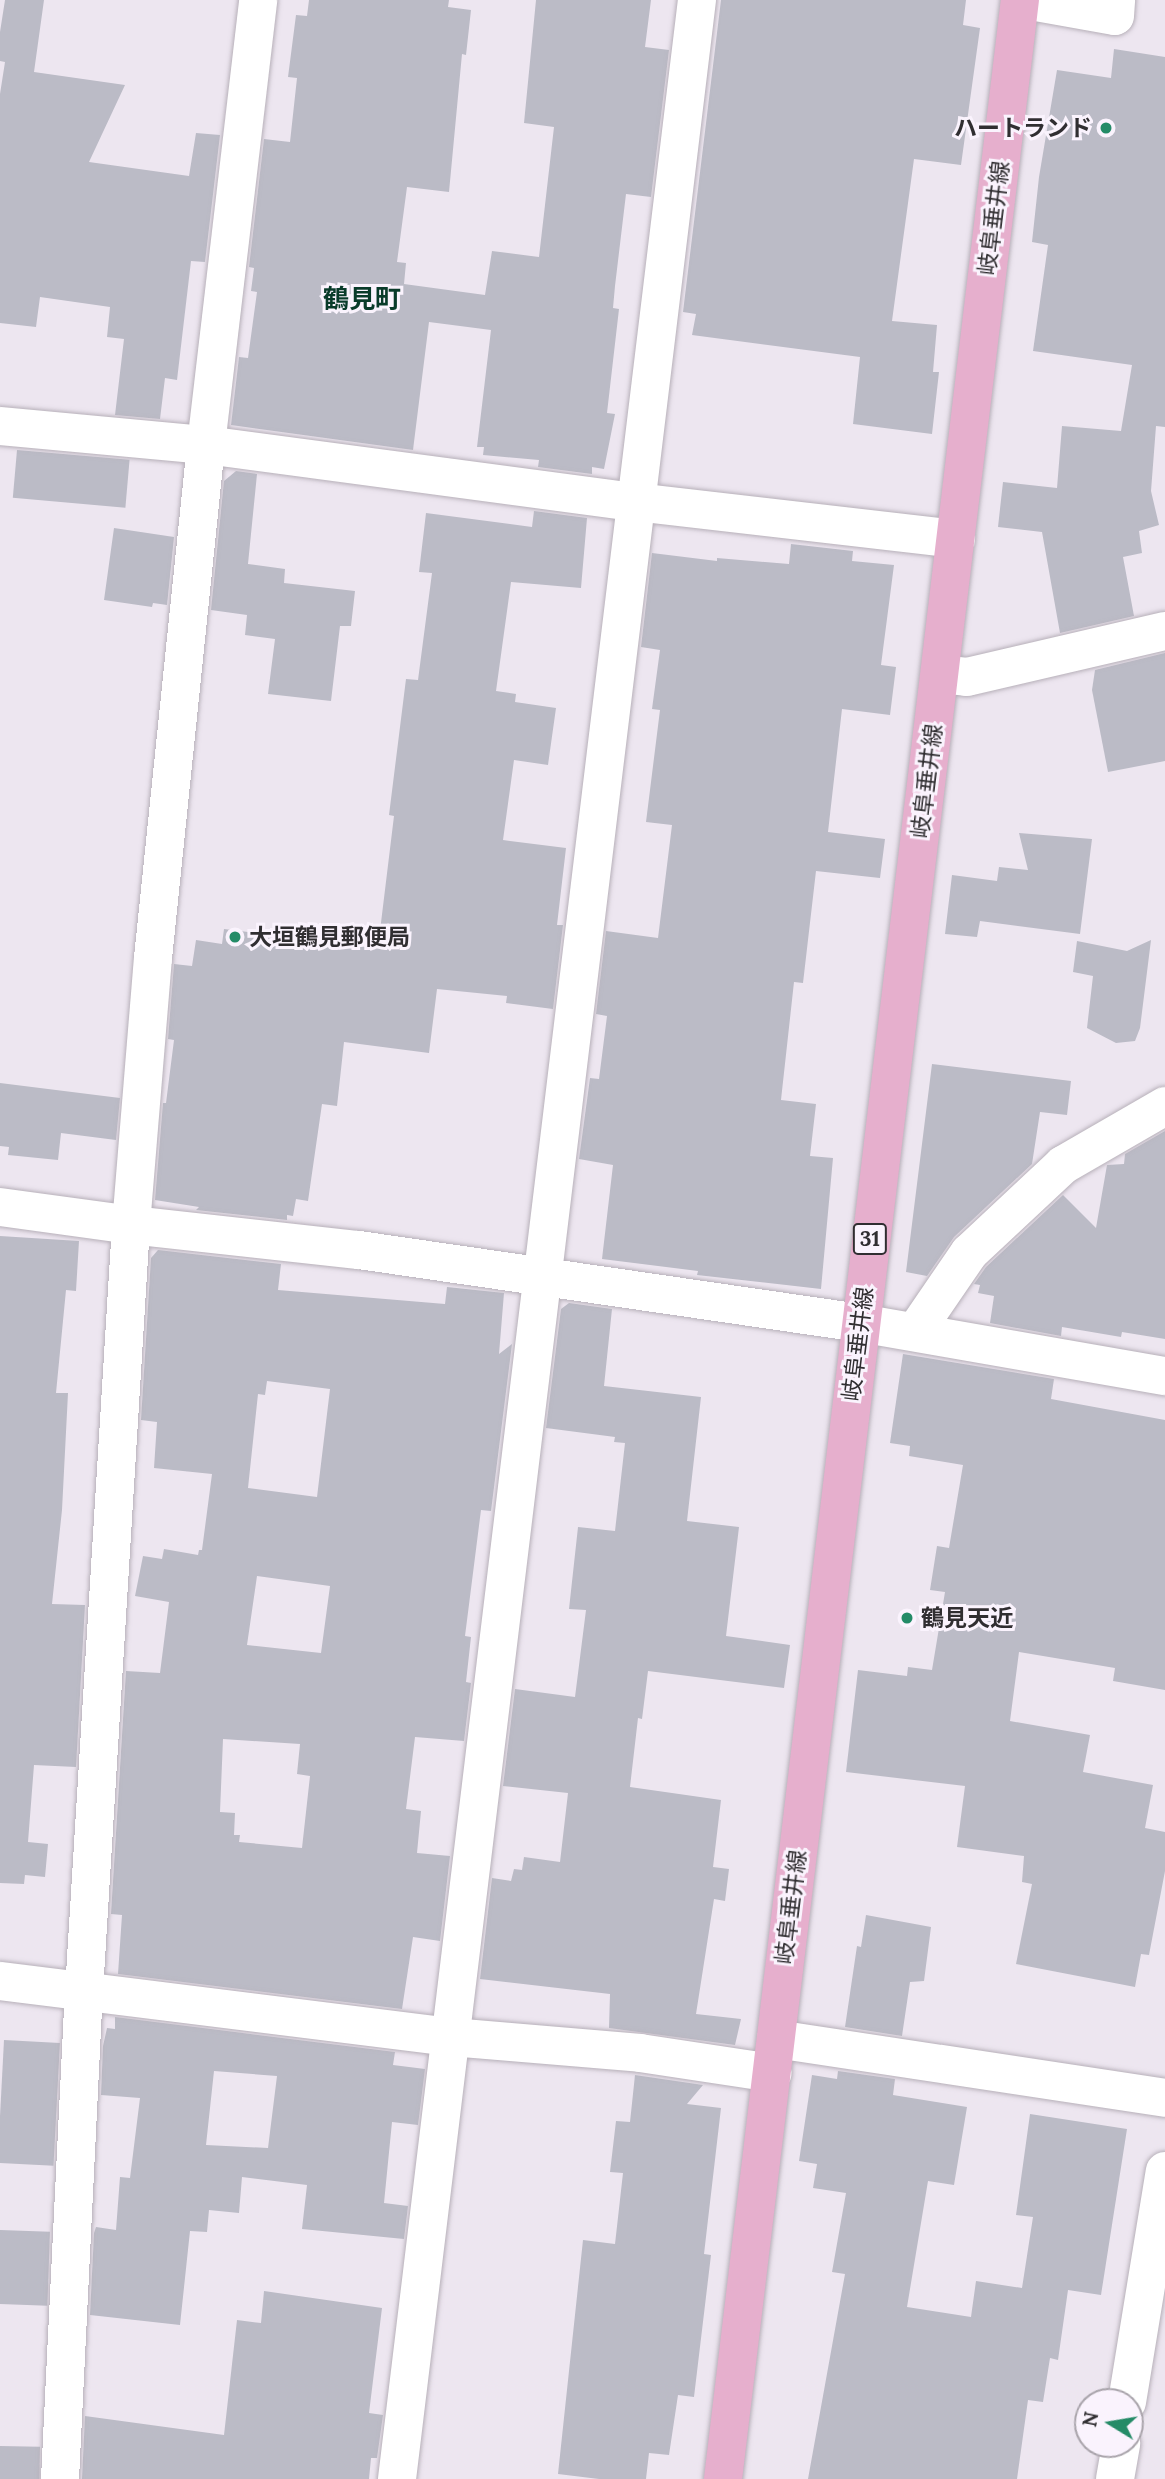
<!DOCTYPE html>
<html>
<head>
<meta charset="utf-8">
<style>
	body { margin:0 }
	#map { position:relative; width:1165px; height:2479px; overflow:hidden; background:#ede6f0; font-family:Lora,"Noto Sans JP",serif }
	div>[style] { position:absolute }
	[style*='--x'] { left:calc(var(--x)*1px); top:calc(var(--y)*1px); width:calc(var(--w)*1px); rotate:calc(var(--a)*1deg) }
	.building>* { inset:0; background:#bbbbc6; transform-origin:0 0 }
	.roads { filter:drop-shadow(0 0 2px #b7b0b9) drop-shadow(0 0 2px #b7b0b9) }
	.minor>* { height:38px; margin:-19px; padding:0 19px; transform-origin:19px; border-radius:19px; background:#fff }
	.major>* { height:38px; margin:-19px; padding:0 19px; transform-origin:19px; border-radius:19px; background:#e6afcd }
	.dots>* { width:19px; height:19px; translate:-50% -50%; box-sizing:border-box; border:4px solid #faf3fd; border-radius:50% }
	span { translate:-50% -50%; white-space:nowrap; text-align:center; line-height:1.15; -webkit-text-stroke:6px #faf3fd; paint-order:stroke }
	.shield-label span { padding:2px 5px; background:#faf3fd; border:2px solid; border-radius:5px; -webkit-text-stroke-width:0 }
	.shield-label { font-size:21px; color:#302e31; font-weight:700 }
	.poi-label { font-size:23px; color:#302e31; font-weight:700 }
	.right { translate:-100% -50%; text-align:right }
	.left { translate:0 -50%; text-align:left }
	.street-label { font-size:23px; color:#302e31 }
	.quarter-label { font-size:26px; color:#093b2a; font-weight:700 }
	.north { position:absolute; left:1074px; top:2388px; width:70px; height:70px; box-sizing:border-box; background:#faf3fd; border:2px solid #a9a4ab; border-radius:50%; rotate:281deg; font-size:19px; font-weight:700; line-height:28px; text-align:center; color:#302e31 }
	.north::after { content:''; display:block; margin:auto; width:24px; height:32px; background:#248b67; clip-path:polygon(50% 0,100% 100%,50% 72%,0 100%) }
</style>
</head>
<body>
<div id="map">
	<div class="building">
		<i style="clip-path:polygon(5px 0,44px 0,34px 72px,125px 85px,89px 162px,189px 176px,196px 133px,220px 135px,205px 262px,191px 261px,177px 380px,165px 378px,160px 419px,115px 415px,124px 339px,107px 337px,110px 307px,40px 297px,36px 327px,0 323px,0 94px,5px 62px,0 61px,0 32px)"></i>
		<i style="clip-path:polygon(309px 0,449px 0,448px 7px,471px 10px,466px 55px,462px 54px,449px 192px,407px 187px,397px 262px,406px 263px,404px 284px,485px 295px,492px 251px,539px 257px,554px 127px,524px 123px,536px 0,651px 0,645px 47px,669px 50px,651px 197px,626px 194px,615px 286px,613px 308px,619px 309px,607px 413px,615px 414px,604px 469px,592px 467px,592px 474px,538px 467px,539px 460px,483px 455px,484px 447px,477px 447px,491px 330px,429px 322px,413px 450px,231px 425px,239px 357px,248px 358px,257px 292px,251px 291px,254px 268px,249px 267px,264px 139px,290px 142px,297px 78px,288px 77px,296px 15px,307px 16px)"></i>
		<i style="clip-path:polygon(721px 0,966px 0,963px 25px,980px 28px,961px 165px,914px 159px,892px 321px,937px 325px,933px 372px,939px 372px,932px 434px,853px 424px,860px 357px,692px 335px,696px 314px,683px 312px)"></i>
		<i style="clip-path:polygon(1114px 49px,1165px 57px,1165px 427px,1156px 426px,1151px 491px,1159px 525px,1139px 531px,1142px 553px,1123px 557px,1134px 616px,1060px 633px,1042px 532px,998px 527px,1003px 482px,1057px 488px,1062px 426px,1121px 431px,1132px 365px,1033px 351px,1048px 245px,1032px 242px,1039px 177px,1057px 70px,1111px 78px)"></i>
		<i style="left:17px;top:450px;width:113px;height:48px;rotate:5deg"></i>
		<i style="clip-path:polygon(236px 471px,257px 474px,248px 564px,285px 569px,284px 583px,355px 591px,351px 626px,340px 626px,331px 701px,268px 694px,275px 639px,245px 635px,247px 615px,211px 610px,224px 481px)"></i>
		<i style="clip-path:polygon(534px 511px,587px 518px,581px 588px,511px 582px,496px 691px,516px 694px,515px 702px,556px 708px,548px 765px,514px 760px,503px 840px,566px 848px,557px 925px,563px 925px,553px 1009px,506px 1003px,507px 996px,437px 989px,429px 1053px,344px 1042px,337px 1106px,322px 1104px,308px 1201px,296px 1199px,293px 1216px,287px 1215px,287px 1220px,196px 1210px,199px 1207px,155px 1200px,163px 1103px,166px 1103px,174px 1040px,168px 1039px,174px 964px,192px 966px,196px 940px,222px 944px,224px 929px,372px 948px,373px 939px,379px 939px,394px 816px,389px 815px,406px 679px,418px 680px,432px 573px,419px 572px,426px 513px,532px 527px)"></i>
		<i style="clip-path:polygon(114px 528px,174px 537px,167px 605px,153px 603px,152px 607px,104px 600px)"></i>
		<i style="clip-path:polygon(791px 544px,853px 551px,852px 561px,894px 565px,881px 665px,896px 667px,890px 715px,842px 709px,828px 832px,885px 839px,880px 878px,816px 871px,803px 983px,794px 982px,781px 1100px,816px 1104px,810px 1156px,833px 1158px,821px 1289px,697px 1275px,698px 1271px,602px 1259px,613px 1165px,579px 1159px,590px 1078px,599px 1079px,607px 1016px,596px 1014px,606px 931px,658px 938px,672px 825px,646px 822px,660px 710px,652px 709px,660px 650px,641px 647px,652px 553px,717px 561px,717px 558px,789px 564px)"></i>
		<i style="clip-path:polygon(1165px 653px,1165px 761px,1108px 772px,1092px 690px,1095px 670px)"></i>
		<i style="clip-path:polygon(1019px 833px,1092px 839px,1080px 934px,980px 921px,977px 937px,945px 934px,952px 875px,997px 881px,999px 867px,1028px 870px)"></i>
		<i style="clip-path:polygon(1151px 940px,1140px 1028px,1135px 1041px,1116px 1043px,1087px 1028px,1093px 976px,1073px 972px,1077px 941px,1127px 951px)"></i>
		<i style="clip-path:polygon(932px 1064px,1071px 1081px,1067px 1115px,1040px 1112px,1032px 1164px,954px 1237px,927px 1276px,906px 1272px)"></i>
		<i style="clip-path:polygon(0 1083px,120px 1098px,116px 1140px,61px 1133px,58px 1160px,8px 1155px,9px 1147px,0 1146px)"></i>
		<i style="clip-path:polygon(1165px 1131px,1165px 1339px,1122px 1332px,1121px 1337px,1062px 1327px,1061px 1336px,990px 1323px,994px 1296px,978px 1293px,980px 1285px,974px 1284px,986px 1267px,1063px 1195px,1096px 1228px,1107px 1165px,1124px 1164px,1125px 1154px)"></i>
		<i style="clip-path:polygon(0 1236px,79px 1241px,76px 1291px,66px 1290px,56px 1393px,68px 1393px,62px 1510px,52px 1604px,85px 1605px,76px 1767px,34px 1765px,28px 1842px,48px 1844px,45px 1877px,25px 1875px,24px 1884px,0 1883px)"></i>
		<i style="clip-path:polygon(evenodd,158px 1250px,281px 1264px,278px 1290px,445px 1304px,447px 1287px,504px 1293px,499px 1354px,512px 1344px,491px 1511px,481px 1510px,465px 1636px,471px 1637px,466px 1682px,471px 1683px,464px 1741px,415px 1737px,406px 1809px,421px 1811px,417px 1853px,450px 1856px,440px 1941px,413px 1937px,402px 2009px,118px 1974px,122px 1915px,111px 1914px,126px 1671px,160px 1673px,169px 1602px,135px 1596px,143px 1556px,162px 1559px,164px 1549px,198px 1555px,199px 1550px,202px 1550px,212px 1474px,154px 1468px,157px 1422px,141px 1420px,151px 1258px,158px 1250px,267px 1381px,330px 1389px,317px 1497px,248px 1488px,258px 1394px,265px 1395px,267px 1381px,158px 1250px,257px 1576px,330px 1586px,321px 1653px,247px 1645px,257px 1576px,158px 1250px,223px 1739px,300px 1744px,297px 1774px,310px 1776px,302px 1848px,239px 1842px,240px 1835px,234px 1835px,235px 1813px,220px 1812px,223px 1739px)"></i>
		<i style="clip-path:polygon(569px 1303px,612px 1309px,604px 1386px,701px 1397px,687px 1521px,739px 1527px,726px 1636px,790px 1645px,784px 1688px,648px 1671px,642px 1719px,638px 1718px,630px 1787px,721px 1800px,713px 1867px,729px 1869px,725px 1901px,714px 1899px,696px 2014px,741px 2019px,735px 2045px,609px 2028px,610px 1994px,480px 1979px,492px 1878px,511px 1881px,514px 1869px,522px 1870px,524px 1857px,560px 1862px,568px 1793px,503px 1786px,515px 1689px,575px 1697px,586px 1610px,569px 1609px,578px 1527px,615px 1531px,625px 1443px,614px 1442px,615px 1437px,546px 1428px,561px 1309px)"></i>
		<i style="clip-path:polygon(903px 1354px,1054px 1379px,1051px 1399px,1165px 1420px,1165px 1690px,1113px 1681px,1115px 1668px,1019px 1652px,1010px 1721px,1090px 1735px,1083px 1772px,1153px 1785px,1145px 1828px,1165px 1832px,1165px 1871px,1149px 1955px,1141px 1954px,1135px 1987px,1016px 1964px,1032px 1884px,1022px 1882px,1024px 1856px,957px 1847px,965px 1786px,846px 1772px,858px 1670px,907px 1676px,908px 1667px,932px 1670px,945px 1592px,930px 1590px,937px 1546px,949px 1548px,963px 1465px,909px 1456px,910px 1446px,890px 1443px)"></i>
		<i style="clip-path:polygon(866px 1915px,931px 1927px,924px 1981px,910px 1982px,902px 2036px,845px 2027px,857px 1946px,861px 1947px)"></i>
		<i style="clip-path:polygon(evenodd,115px 2017px,395px 2052px,393px 2065px,425px 2069px,418px 2125px,392px 2122px,384px 2203px,408px 2206px,404px 2239px,302px 2229px,307px 2185px,242px 2177px,239px 2213px,209px 2210px,207px 2232px,190px 2231px,180px 2325px,90px 2315px,94px 2233px,96px 2227px,116px 2230px,120px 2177px,130px 2178px,140px 2098px,101px 2095px,103px 2046px,107px 2028px,115px 2029px,115px 2017px,214px 2071px,277px 2076px,268px 2148px,206px 2145px,214px 2071px)"></i>
		<i style="left:4px;top:2040px;width:56px;height:123px;rotate:3deg"></i>
		<i style="clip-path:polygon(838px 2071px,895px 2079px,893px 2095px,967px 2107px,954px 2185px,928px 2181px,907px 2307px,971px 2317px,976px 2281px,1022px 2288px,1033px 2217px,1016px 2215px,1030px 2114px,1127px 2129px,1101px 2295px,1068px 2290px,1058px 2360px,1050px 2358px,1043px 2402px,1028px 2400px,1017px 2479px,808px 2479px,845px 2274px,832px 2272px,846px 2193px,813px 2188px,817px 2164px,799px 2161px,812px 2075px,837px 2079px)"></i>
		<i style="clip-path:polygon(635px 2075px,703px 2085px,687px 2104px,721px 2108px,704px 2254px,711px 2255px,694px 2397px,678px 2395px,669px 2455px,649px 2453px,646px 2479px,599px 2479px,558px 2474px,583px 2240px,615px 2244px,623px 2173px,610px 2172px,616px 2121px,630px 2122px)"></i>
		<i style="left:0;top:2230px;width:50px;height:74px;rotate:2deg"></i>
		<i style="clip-path:polygon(264px 2291px,382px 2308px,369px 2413px,383px 2415px,377px 2458px,371px 2458px,369px 2479px,82px 2479px,85px 2416px,224px 2435px,237px 2320px,261px 2323px)"></i>
		<i style="left:0;top:2446px;width:40px;height:33px;rotate:1deg"></i>
	</div>
	<div class="roads">
		<div class="minor">
			<i style="--x:1025;--y:0;--w:91;--a:10.1"></i>
			<i style="--x:1115;--y:16;--w:16;--a:-86"></i>
			<i style="--x:0;--y:426;--w:207;--a:5.3"></i>
			<i style="--x:206;--y:445;--w:434;--a:7.6"></i>
			<i style="--x:636;--y:502;--w:322;--a:6.6"></i>
			<i style="--x:940;--y:674;--w:27;--a:6"></i>
			<i style="--x:967;--y:677;--w:203;--a:-13.1"></i>
			<i style="--x:0;--y:1207;--w:132;--a:7.8"></i>
			<i style="--x:131;--y:1225;--w:229;--a:6.3"></i>
			<i style="--x:359;--y:1250;--w:506;--a:8.29"></i>
			<i style="--x:860;--y:1323;--w:310;--a:9.9"></i>
			<i style="--x:915;--y:1332;--w:96;--a:-55.6"></i>
			<i style="--x:969;--y:1253;--w:129;--a:-43.1"></i>
			<i style="--x:1063;--y:1165;--w:118;--a:-30"></i>
			<i style="--x:0;--y:1981;--w:454;--a:7.1"></i>
			<i style="--x:451;--y:2037;--w:190;--a:4.8"></i>
			<i style="--x:640;--y:2053;--w:134;--a:8.6"></i>
			<i style="--x:776;--y:2039;--w:393;--a:8.6"></i>
			<i style="--x:1127;--y:2402;--w:234;--a:-80.7"></i>
			<i style="--x:60;--y:2479;--w:489;--a:-87.2"></i>
			<i style="--x:84;--y:1991;--w:767;--a:-86.49"></i>
			<i style="--x:131;--y:1225;--w:268;--a:-85.3"></i>
			<i style="--x:153;--y:958;--w:516;--a:-84.1"></i>
			<i style="--x:206;--y:445;--w:448;--a:-83.3"></i>
			<i style="--x:397;--y:2479;--w:2497;--a:-83.1"></i>
			<i style="--x:1115;--y:2479;--w:36;--a:-80"></i>
		</div>
		<div class="major">
			<i style="--x:723;--y:2479;--w:2497;--a:-83.17"></i>
		</div>
	</div>
	<div class="dots">
		<i style="left:1106px;top:128px;background:#248b67"></i>
		<i style="left:235px;top:937px;background:#248b67"></i>
		<i style="left:907px;top:1618px;background:#248b67"></i>
	</div>
	<div class="shield-label">
		<span style="left:870px;top:1239px">31</span>
	</div>
	<div class="poi-label">
		<span class="right" style="left:1092px;top:128px">ハートランド</span>
		<span class="left" style="left:249px;top:937px">大垣鶴見郵便局</span>
		<span class="left" style="left:921px;top:1618px">鶴見天近</span>
	</div>
	<div class="street-label">
		<span style="left:994px;top:218px;rotate:-83deg">岐阜垂井線</span>
		<span style="left:927px;top:781px;rotate:-83deg">岐阜垂井線</span>
		<span style="left:858px;top:1344px;rotate:-83deg">岐阜垂井線</span>
		<span style="left:791px;top:1907px;rotate:-83deg">岐阜垂井線</span>
	</div>
	<div class="quarter-label">
		<span style="left:362px;top:299px">鶴見町</span>
	</div>
	<div class="north">N</div>
</div>
</body>
</html>
